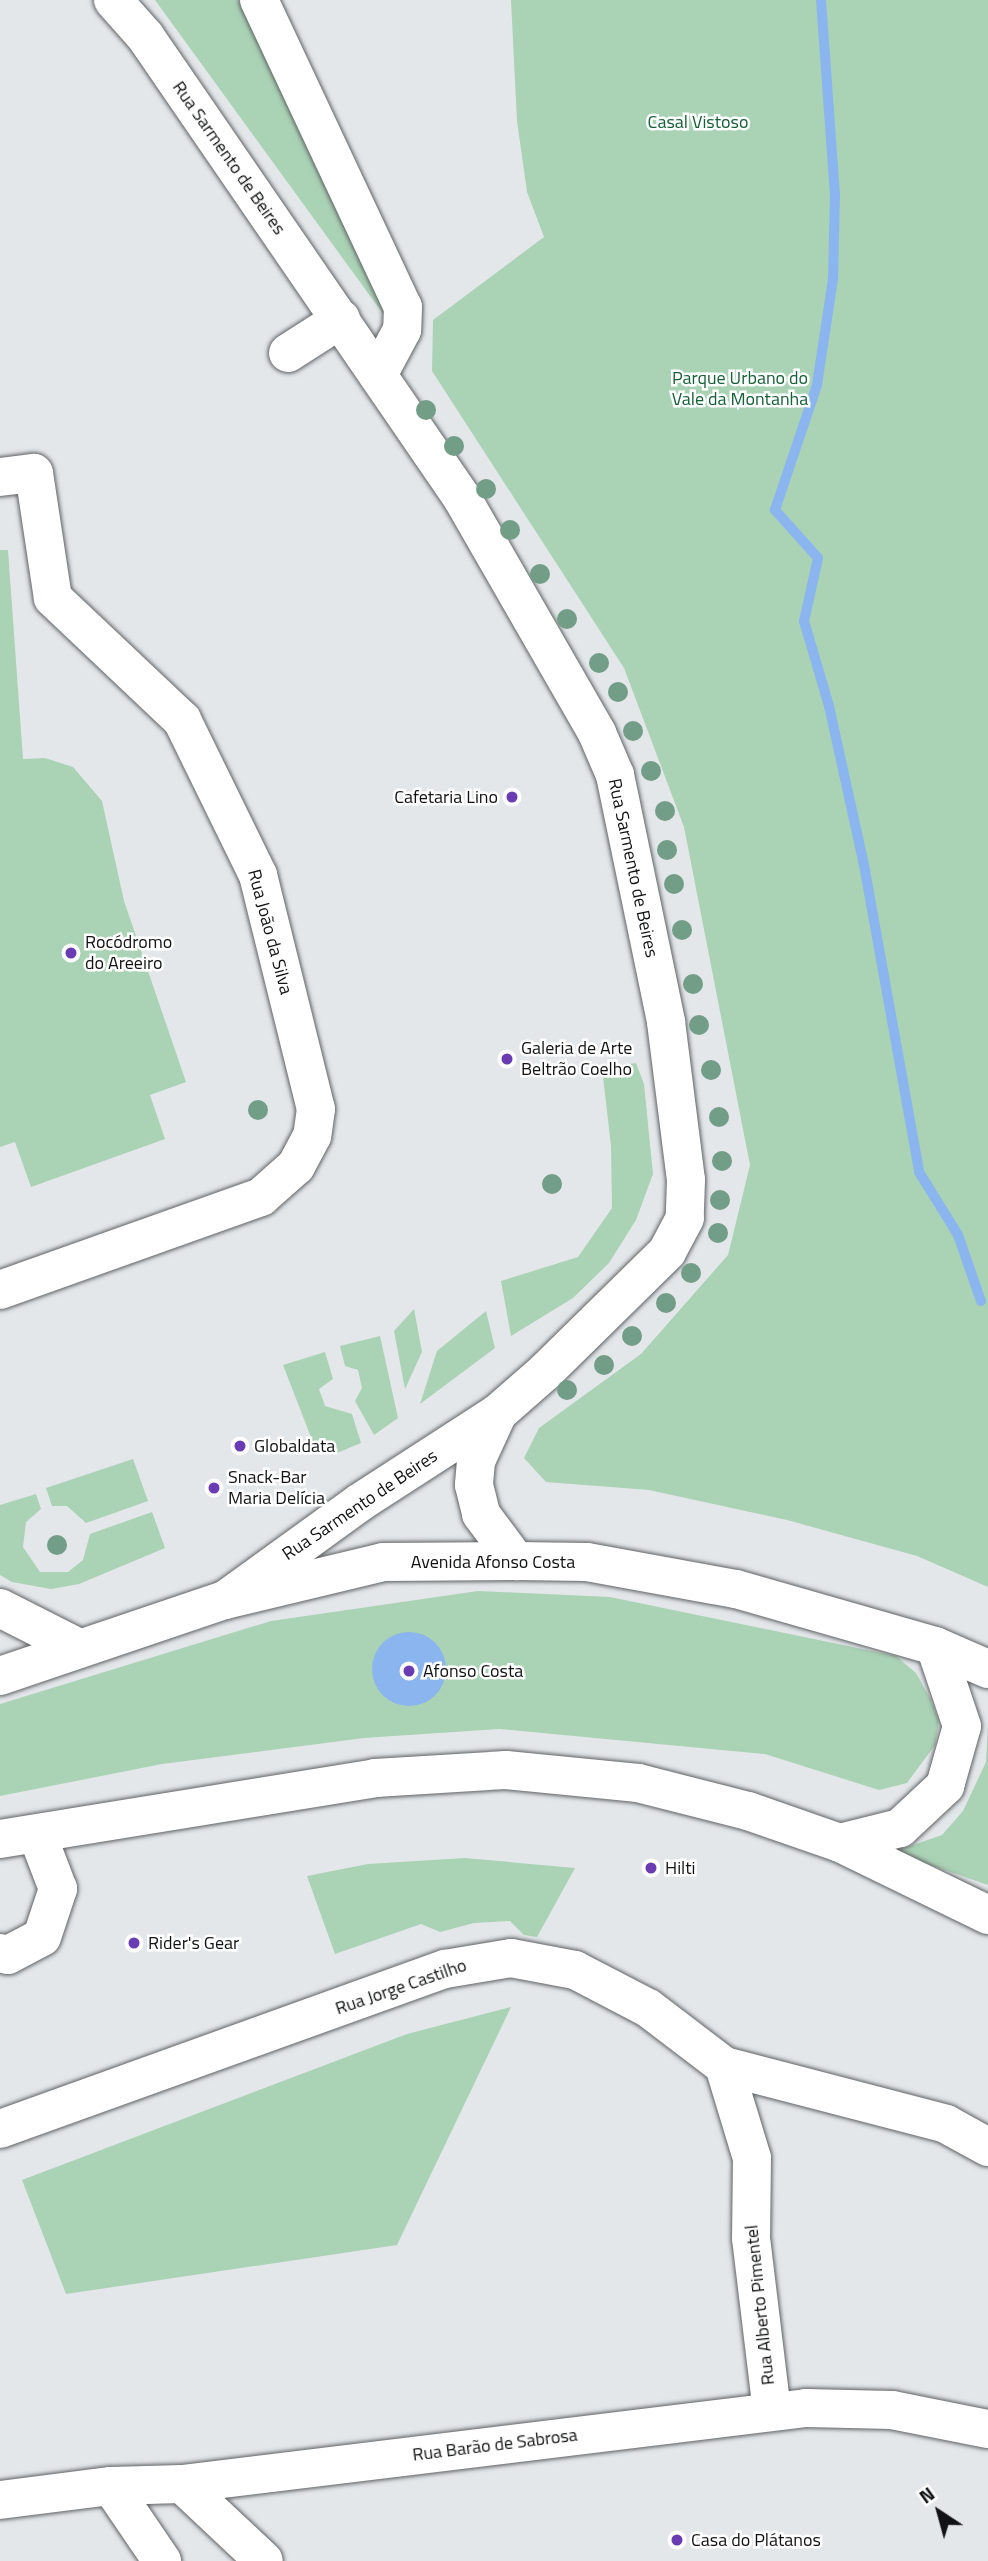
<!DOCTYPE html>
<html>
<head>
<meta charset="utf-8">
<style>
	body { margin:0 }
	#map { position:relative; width:988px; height:2561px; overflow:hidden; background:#e4e7ea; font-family:"Titillium Web",sans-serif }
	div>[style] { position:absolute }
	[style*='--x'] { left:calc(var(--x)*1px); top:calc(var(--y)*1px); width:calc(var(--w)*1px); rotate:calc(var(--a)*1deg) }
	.green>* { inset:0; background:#aad2b5 }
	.water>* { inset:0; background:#8ab5ee }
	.round { border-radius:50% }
	.stream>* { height:10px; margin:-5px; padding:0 5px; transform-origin:5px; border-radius:5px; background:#8ab5ee }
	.roads { filter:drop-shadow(0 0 2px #606365) drop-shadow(0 0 2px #606365) }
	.minor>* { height:38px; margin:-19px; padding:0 19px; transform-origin:19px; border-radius:19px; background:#fff }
	.major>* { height:38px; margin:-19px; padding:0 19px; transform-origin:19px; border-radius:19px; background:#fff }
	.trees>* { width:20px; height:20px; margin:-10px; border-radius:50%; background:#729d87 }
	.dots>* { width:19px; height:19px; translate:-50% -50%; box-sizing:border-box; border:4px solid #fff; border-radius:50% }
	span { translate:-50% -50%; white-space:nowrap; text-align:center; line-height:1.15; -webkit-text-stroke:5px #fff; paint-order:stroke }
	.park-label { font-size:18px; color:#156036 }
	.street-label { font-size:18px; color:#111213 }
	.poi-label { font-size:18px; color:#111213 }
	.right { translate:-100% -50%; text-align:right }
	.left { translate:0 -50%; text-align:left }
	.north { position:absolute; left:904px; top:2477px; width:70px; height:70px; -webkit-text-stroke:5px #fff; paint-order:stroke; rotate:324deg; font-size:19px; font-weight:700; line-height:28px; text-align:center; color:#111213 }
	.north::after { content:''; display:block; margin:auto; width:24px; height:32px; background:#111213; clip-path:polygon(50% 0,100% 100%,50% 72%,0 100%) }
</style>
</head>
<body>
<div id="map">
	<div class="green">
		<i style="clip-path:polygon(155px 0,238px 0,376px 272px,384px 315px)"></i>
		<i style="clip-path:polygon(511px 0,988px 0,988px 1587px,917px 1556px,787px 1520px,649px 1490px,546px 1482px,524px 1458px,539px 1428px,641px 1354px,728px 1255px,750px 1165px,684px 827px,624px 668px,432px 371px,433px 320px,544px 237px,527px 192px,517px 121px)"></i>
		<i style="clip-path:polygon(0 550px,8px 550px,23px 759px,45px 758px,73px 767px,102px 801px,124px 901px,186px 1082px,150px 1095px,165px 1139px,31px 1187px,15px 1142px,0 1147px)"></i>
		<i style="clip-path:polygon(636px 1063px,644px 1084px,653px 1174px,636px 1220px,609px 1263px,573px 1298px,511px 1336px,501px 1281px,578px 1257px,612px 1208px,611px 1146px,602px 1068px)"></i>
		<i style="clip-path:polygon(414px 1309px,422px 1352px,405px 1389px,394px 1331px)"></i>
		<i style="clip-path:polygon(486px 1311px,495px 1348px,420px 1404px,437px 1351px)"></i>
		<i style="clip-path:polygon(380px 1336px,398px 1418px,374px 1435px,355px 1401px,362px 1388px,358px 1370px,345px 1366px,340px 1346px)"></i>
		<i style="clip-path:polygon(325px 1352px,333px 1379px,319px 1389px,325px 1406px,352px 1414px,361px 1443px,337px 1453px,314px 1445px,283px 1365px)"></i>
		<i style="clip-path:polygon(133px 1459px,148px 1501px,86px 1523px,67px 1506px,52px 1506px,46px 1488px)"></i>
		<i style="clip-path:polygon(36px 1494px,41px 1509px,26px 1522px,23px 1547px,40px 1572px,68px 1572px,83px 1560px,90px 1534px,152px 1512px,165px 1548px,79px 1584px,51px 1589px,12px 1582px,0 1575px,0 1505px)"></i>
		<i style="clip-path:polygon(478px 1591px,610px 1597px,896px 1656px,916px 1673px,930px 1698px,939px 1721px,935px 1745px,907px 1783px,879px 1790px,765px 1754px,499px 1729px,364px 1738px,162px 1764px,0 1796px,0 1704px,271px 1621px)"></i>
		<i style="clip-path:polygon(988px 1722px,988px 1885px,893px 1852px,942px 1835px,963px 1811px,986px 1762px)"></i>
		<i style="clip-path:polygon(465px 1858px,575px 1868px,537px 1937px,524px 1935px,510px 1921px,474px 1923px,440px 1932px,421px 1924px,335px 1954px,307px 1876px,368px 1864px)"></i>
		<i style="clip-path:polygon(511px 2007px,397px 2245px,66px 2294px,22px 2180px,407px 2034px)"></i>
	</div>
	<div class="water">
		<i class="round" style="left:372px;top:1632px;width:74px;height:74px"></i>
	</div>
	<div class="stream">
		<i style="--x:821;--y:0;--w:195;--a:85.9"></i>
		<i style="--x:835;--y:194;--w:85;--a:91.3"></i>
		<i style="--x:833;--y:279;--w:107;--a:98.6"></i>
		<i style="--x:817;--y:385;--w:132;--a:108.6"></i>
		<i style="--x:775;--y:510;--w:64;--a:48.1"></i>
		<i style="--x:818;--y:558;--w:65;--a:102.5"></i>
		<i style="--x:804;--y:621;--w:89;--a:73.6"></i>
		<i style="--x:829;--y:706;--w:163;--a:77.6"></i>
		<i style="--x:864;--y:865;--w:312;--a:79.8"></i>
		<i style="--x:919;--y:1172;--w:74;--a:58.2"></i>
		<i style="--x:958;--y:1235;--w:70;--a:70.8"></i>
	</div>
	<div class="roads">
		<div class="minor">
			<i style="--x:113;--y:0;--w:48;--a:48.4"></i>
			<i style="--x:145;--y:36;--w:560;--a:55.54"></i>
			<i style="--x:462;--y:498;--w:271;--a:60.1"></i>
			<i style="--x:597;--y:733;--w:46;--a:66.8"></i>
			<i style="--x:615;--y:775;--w:252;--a:78.3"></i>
			<i style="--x:666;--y:1022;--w:159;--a:82.8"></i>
			<i style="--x:686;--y:1180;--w:38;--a:92"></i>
			<i style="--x:685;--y:1218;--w:38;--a:118"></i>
			<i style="--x:667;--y:1252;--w:170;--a:135.5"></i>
			<i style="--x:546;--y:1371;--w:64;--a:138.8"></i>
			<i style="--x:498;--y:1413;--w:166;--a:147.1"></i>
			<i style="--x:359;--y:1503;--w:165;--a:144.1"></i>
			<i style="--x:259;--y:0;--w:339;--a:64.9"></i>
			<i style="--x:403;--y:307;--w:23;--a:92"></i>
			<i style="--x:402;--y:330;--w:51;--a:118.1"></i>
			<i style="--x:288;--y:353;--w:63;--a:-32.7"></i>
			<i style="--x:0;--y:477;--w:34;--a:-7"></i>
			<i style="--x:34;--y:473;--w:126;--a:81.4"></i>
			<i style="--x:53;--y:598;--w:178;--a:43.4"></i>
			<i style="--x:182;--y:720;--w:173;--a:63.9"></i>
			<i style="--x:258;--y:875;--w:241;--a:76.1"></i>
			<i style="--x:316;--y:1109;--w:27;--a:98"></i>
			<i style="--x:312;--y:1136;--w:34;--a:118"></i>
			<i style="--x:296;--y:1166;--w:47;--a:138.5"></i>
			<i style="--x:261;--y:1197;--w:277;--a:160.4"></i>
			<i style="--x:498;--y:1413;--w:53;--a:114.6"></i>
			<i style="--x:476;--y:1461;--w:24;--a:95"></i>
			<i style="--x:474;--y:1485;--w:30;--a:76"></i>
			<i style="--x:481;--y:1514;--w:59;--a:53.3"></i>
			<i style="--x:0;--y:1608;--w:89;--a:26.9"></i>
			<i style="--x:0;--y:1953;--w:8;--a:14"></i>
			<i style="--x:8;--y:1955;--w:38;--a:-28"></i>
			<i style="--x:42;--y:1937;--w:51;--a:-71.6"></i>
			<i style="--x:58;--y:1889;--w:59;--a:-110.9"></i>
			<i style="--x:724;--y:2066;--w:96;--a:73.1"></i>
			<i style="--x:752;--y:2158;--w:80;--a:90.7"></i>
			<i style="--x:751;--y:2238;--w:174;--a:83.1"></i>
			<i style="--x:0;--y:2129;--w:473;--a:-19.8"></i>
			<i style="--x:445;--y:1969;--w:67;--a:-9.5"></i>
			<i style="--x:511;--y:1958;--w:65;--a:10.6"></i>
			<i style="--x:575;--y:1970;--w:82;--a:27.5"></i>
			<i style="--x:648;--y:2008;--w:96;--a:37.3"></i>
			<i style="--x:724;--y:2066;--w:229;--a:14.6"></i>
			<i style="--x:946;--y:2124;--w:48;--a:28.7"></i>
			<i style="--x:182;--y:2484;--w:112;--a:43.2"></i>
			<i style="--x:111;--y:2486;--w:91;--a:55.8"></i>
			<i style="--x:0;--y:2500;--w:112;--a:-7.2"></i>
			<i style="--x:111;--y:2486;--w:71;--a:-1.6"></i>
			<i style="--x:182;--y:2484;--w:629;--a:-6.94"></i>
			<i style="--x:806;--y:2408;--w:86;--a:1.3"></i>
			<i style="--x:892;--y:2410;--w:98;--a:11.2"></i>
		</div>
		<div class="major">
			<i style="--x:0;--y:1676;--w:237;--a:-18.7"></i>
			<i style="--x:225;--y:1600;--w:163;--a:-13.5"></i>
			<i style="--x:383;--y:1562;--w:133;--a:-0.4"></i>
			<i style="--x:516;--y:1561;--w:71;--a:0.8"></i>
			<i style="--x:587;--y:1562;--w:151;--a:10.3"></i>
			<i style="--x:736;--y:1589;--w:207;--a:16"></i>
			<i style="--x:935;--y:1646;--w:58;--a:23.5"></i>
			<i style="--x:0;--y:1839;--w:380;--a:-9.2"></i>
			<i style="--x:375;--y:1778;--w:131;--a:-3.5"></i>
			<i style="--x:506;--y:1770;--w:133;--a:5.6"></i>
			<i style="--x:638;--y:1783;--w:114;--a:14.3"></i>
			<i style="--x:748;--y:1811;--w:97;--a:19.2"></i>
			<i style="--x:840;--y:1843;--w:165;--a:25.9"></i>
			<i style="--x:840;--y:1843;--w:62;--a:-14"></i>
			<i style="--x:900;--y:1828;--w:62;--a:-43"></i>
			<i style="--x:945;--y:1786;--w:62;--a:-74.2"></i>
			<i style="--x:962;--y:1726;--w:84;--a:-108.6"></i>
		</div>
	</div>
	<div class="trees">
		<i style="left:426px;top:410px"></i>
		<i style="left:454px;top:446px"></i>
		<i style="left:486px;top:489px"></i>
		<i style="left:510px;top:530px"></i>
		<i style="left:540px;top:574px"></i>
		<i style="left:567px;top:619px"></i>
		<i style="left:599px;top:663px"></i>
		<i style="left:618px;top:692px"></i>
		<i style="left:633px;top:731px"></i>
		<i style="left:651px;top:771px"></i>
		<i style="left:665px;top:811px"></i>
		<i style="left:667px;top:850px"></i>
		<i style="left:674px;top:884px"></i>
		<i style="left:682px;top:930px"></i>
		<i style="left:693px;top:984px"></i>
		<i style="left:699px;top:1025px"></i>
		<i style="left:711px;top:1070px"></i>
		<i style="left:258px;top:1110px"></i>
		<i style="left:719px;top:1117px"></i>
		<i style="left:722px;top:1161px"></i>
		<i style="left:552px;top:1184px"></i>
		<i style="left:720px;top:1200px"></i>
		<i style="left:718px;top:1233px"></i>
		<i style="left:691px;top:1273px"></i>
		<i style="left:666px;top:1303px"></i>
		<i style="left:632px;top:1336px"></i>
		<i style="left:604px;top:1365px"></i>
		<i style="left:567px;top:1390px"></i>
		<i style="left:57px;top:1545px"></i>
	</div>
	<div class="dots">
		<i style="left:512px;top:797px;background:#693cb4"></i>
		<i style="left:71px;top:953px;background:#693cb4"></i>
		<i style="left:507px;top:1059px;background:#693cb4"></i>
		<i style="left:240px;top:1446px;background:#693cb4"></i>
		<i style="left:214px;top:1488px;background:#693cb4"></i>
		<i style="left:409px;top:1671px;background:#693cb4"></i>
		<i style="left:651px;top:1868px;background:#693cb4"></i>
		<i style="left:134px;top:1943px;background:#693cb4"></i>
		<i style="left:677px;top:2540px;background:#693cb4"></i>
	</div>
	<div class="park-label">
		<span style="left:698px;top:122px">Casal Vistoso</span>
		<span style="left:740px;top:389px">Parque Urbano do<br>Vale da Montanha</span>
	</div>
	<div class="street-label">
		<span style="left:229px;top:158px;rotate:55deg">Rua Sarmento de Beires</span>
		<span style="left:633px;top:868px;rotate:78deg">Rua Sarmento de Beires</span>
		<span style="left:270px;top:932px;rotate:75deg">Rua João da Silva</span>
		<span style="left:360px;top:1505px;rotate:-34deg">Rua Sarmento de Beires</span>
		<span style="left:493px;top:1562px">Avenida Afonso Costa</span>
		<span style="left:401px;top:1987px;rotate:-19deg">Rua Jorge Castilho</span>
		<span style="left:760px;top:2305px;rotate:-96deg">Rua Alberto Pimentel</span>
		<span style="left:495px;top:2445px;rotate:-7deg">Rua Barão de Sabrosa</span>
	</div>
	<div class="poi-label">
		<span class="right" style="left:498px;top:797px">Cafetaria Lino</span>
		<span class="left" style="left:85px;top:953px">Rocódromo<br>do Areeiro</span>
		<span class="left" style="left:521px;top:1059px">Galeria de Arte<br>Beltrão Coelho</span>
		<span class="left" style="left:254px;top:1446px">Globaldata</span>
		<span class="left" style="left:228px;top:1488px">Snack-Bar<br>Maria Delícia</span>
		<span class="left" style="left:423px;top:1671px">Afonso Costa</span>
		<span class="left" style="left:665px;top:1868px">Hilti</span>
		<span class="left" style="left:148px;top:1943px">Rider's Gear</span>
		<span class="left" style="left:691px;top:2540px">Casa do Plátanos</span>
	</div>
	<div class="north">N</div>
</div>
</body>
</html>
